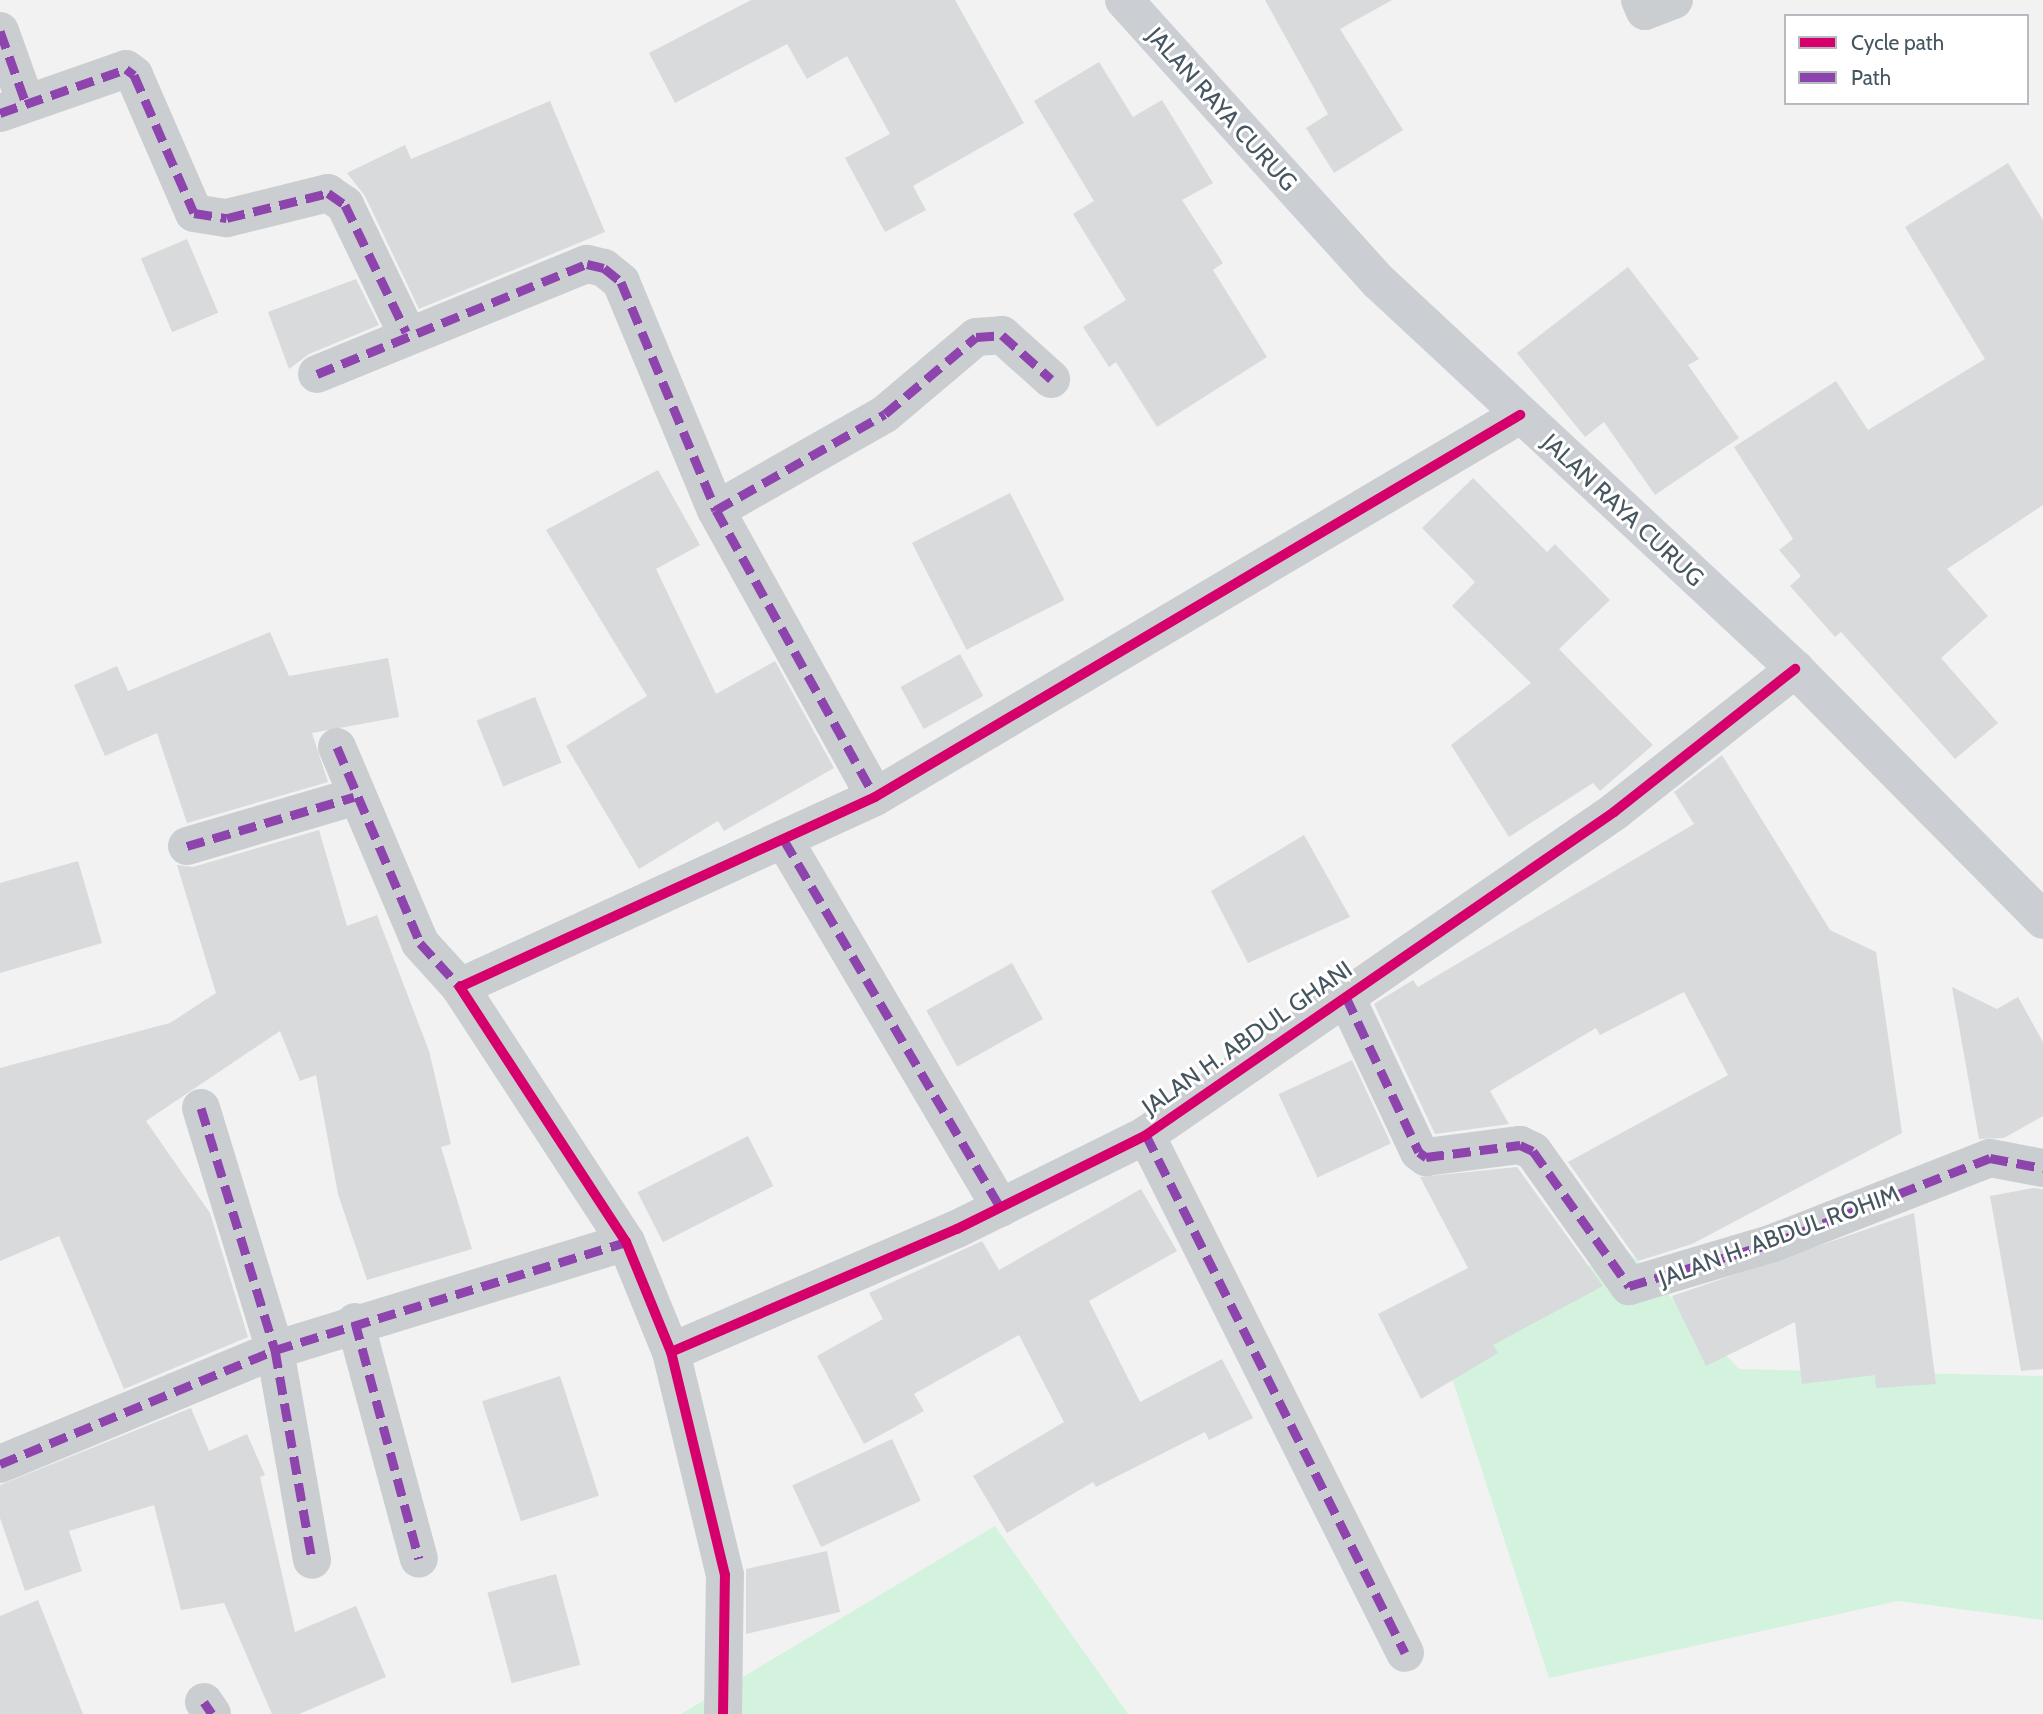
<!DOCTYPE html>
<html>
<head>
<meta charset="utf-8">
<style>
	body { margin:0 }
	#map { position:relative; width:2043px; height:1714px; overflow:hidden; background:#f2f2f2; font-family:Cabin,sans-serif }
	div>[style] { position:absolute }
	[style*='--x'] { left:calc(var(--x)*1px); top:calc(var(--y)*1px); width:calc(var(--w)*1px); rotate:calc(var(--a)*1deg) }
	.green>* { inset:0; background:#d4f3de }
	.building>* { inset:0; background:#d8dadb; transform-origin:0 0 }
	.street>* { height:38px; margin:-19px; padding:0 19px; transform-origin:19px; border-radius:19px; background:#cbced1 }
	.secondary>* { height:38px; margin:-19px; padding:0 19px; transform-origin:19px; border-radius:19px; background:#cbcfd3 }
	.quiet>* { height:9px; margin-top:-4.5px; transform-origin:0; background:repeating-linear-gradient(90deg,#8e44ad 0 18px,transparent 0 27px) }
	.cycleway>* { height:10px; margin:-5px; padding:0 5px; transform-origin:5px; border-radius:5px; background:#d6006c }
	span { translate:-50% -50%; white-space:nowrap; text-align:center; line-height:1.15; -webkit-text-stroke:6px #fff; paint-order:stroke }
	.street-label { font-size:24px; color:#465661 }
	.legend { position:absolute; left:1784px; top:14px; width:245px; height:91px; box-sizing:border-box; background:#fff; border:2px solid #b5bbc0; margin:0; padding:9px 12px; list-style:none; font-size:21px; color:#465661 }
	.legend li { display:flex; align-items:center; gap:14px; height:35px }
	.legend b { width:35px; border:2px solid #b5bbc0 }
</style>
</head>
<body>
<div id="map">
	<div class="green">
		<i style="clip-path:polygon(1623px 1246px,1739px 1369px,2043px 1376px,2043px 1620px,1898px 1601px,1549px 1678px,1443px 1350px)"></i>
		<i style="clip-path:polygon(995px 1526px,1128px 1714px,681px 1714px)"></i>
	</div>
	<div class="building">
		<i style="clip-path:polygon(751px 0,955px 0,1024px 123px,913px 186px,926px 210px,885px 232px,845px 158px,890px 134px,847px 56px,807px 79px,787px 44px,675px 103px,649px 53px)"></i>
		<i style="clip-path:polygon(1265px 0,1392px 0,1340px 29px,1403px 130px,1334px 173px,1306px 128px,1328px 114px)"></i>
		<i style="clip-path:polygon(1099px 62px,1133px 117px,1162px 100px,1213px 183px,1182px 200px,1223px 263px,1213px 270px,1267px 357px,1157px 427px,1116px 362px,1109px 367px,1083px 327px,1126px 300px,1073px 214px,1094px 201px,1034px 101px)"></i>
		<i style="clip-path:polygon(550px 101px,605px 232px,419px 309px,365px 196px,347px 173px,405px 145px,411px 159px)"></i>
		<i style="clip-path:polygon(2008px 163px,2043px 220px,2043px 505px,1947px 569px,1988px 616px,1941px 658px,1998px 723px,1955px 759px,1841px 632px,1835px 637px,1790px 586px,1801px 576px,1779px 550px,1793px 539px,1734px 447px,1836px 381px,1868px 430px,1985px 359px,1905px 227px)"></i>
		<i style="left:187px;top:239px;width:80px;height:50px;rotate:67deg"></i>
		<i style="clip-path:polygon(1628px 267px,1699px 359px,1688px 365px,1739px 438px,1655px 495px,1604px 422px,1585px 437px,1517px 353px)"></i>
		<i style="clip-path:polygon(356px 279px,379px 325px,309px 354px,289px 369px,268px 312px)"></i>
		<i style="clip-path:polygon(658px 470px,700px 545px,656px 569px,716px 694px,775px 661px,834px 768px,724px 831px,718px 821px,639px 869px,566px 746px,647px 696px,546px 530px)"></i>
		<i style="clip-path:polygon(1473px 478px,1547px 552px,1555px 544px,1610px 600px,1559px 649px,1653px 745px,1600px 791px,1593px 783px,1509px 837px,1451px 745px,1531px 683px,1452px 606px,1475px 582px,1422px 528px)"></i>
		<i style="left:1010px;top:493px;width:120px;height:110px;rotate:63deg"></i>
		<i style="clip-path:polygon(270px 632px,289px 676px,388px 658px,399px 717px,312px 733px,328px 782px,187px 823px,157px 733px,105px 756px,74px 685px,117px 666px,128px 691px)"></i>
		<i style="left:960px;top:654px;width:48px;height:68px;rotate:61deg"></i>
		<i style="left:535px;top:697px;width:71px;height:63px;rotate:68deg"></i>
		<i style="clip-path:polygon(1722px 755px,1830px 930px,1876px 952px,1902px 1133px,1692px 1244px,1638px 1261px,1568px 1162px,1728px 1075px,1684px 992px,1600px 1035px,1596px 1028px,1490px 1091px,1509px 1124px,1435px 1134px,1374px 1004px,1413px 980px,1418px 987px,1694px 824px,1674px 792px)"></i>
		<i style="clip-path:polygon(319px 830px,347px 926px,377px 915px,429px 1051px,451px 1144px,441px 1147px,472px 1249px,367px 1280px,338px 1194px,316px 1075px,300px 1081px,280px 1031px,146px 1121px,210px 1213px,248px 1337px,124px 1389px,59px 1236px,0 1261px,0 1068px,170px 1023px,216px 993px,177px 865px,193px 867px)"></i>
		<i style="clip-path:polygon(1304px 835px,1350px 917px,1248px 963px,1211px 891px)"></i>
		<i style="clip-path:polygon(78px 861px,102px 943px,0 973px,0 883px)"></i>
		<i style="left:1012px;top:963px;width:64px;height:98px;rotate:61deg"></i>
		<i style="clip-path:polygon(1952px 987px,1997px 1009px,2018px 997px,2043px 1042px,2043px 1116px,2004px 1138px,1979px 1139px)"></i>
		<i style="left:1352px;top:1060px;width:92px;height:81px;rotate:65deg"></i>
		<i style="left:748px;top:1136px;width:56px;height:124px;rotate:63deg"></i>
		<i style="clip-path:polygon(1517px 1167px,1603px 1286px,1493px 1345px,1498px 1353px,1421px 1399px,1378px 1314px,1468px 1268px,1420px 1177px)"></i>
		<i style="clip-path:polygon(2033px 1188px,2043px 1189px,2043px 1369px,2021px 1371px,1990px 1196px)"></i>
		<i style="clip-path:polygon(1141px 1189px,1177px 1251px,1089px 1301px,1140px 1402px,1222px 1359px,1253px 1418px,1209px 1440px,1205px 1432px,1096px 1487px,1093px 1482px,1007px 1533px,973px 1476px,1064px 1422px,1019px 1335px,914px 1394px,924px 1411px,864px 1444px,817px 1356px,883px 1319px,869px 1293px,982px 1241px,999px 1270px)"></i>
		<i style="clip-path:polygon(1914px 1213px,1936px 1384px,1876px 1388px,1875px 1375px,1802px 1384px,1795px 1322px,1706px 1366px,1672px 1296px)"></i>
		<i style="left:560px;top:1376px;width:126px;height:82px;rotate:72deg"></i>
		<i style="clip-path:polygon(191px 1408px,209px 1451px,247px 1434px,265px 1475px,260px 1477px,295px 1632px,356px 1606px,386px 1677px,299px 1714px,272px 1714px,224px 1603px,181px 1610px,154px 1505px,69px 1531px,82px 1571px,25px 1591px,0 1518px,0 1485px)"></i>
		<i style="left:892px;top:1439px;width:68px;height:110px;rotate:65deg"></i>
		<i style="clip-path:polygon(827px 1551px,840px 1612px,746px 1634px,746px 1569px)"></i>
		<i style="left:556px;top:1574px;width:94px;height:71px;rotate:75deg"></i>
		<i style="clip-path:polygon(38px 1600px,83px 1714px,0 1714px,0 1616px)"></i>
	</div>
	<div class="street">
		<i style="--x:1640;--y:0;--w:12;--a:66"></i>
		<i style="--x:1645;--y:11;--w:31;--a:-21"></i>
		<i style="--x:0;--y:31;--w:74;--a:70.3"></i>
		<i style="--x:0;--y:113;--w:133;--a:-19.2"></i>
		<i style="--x:126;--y:69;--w:10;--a:37"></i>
		<i style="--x:134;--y:75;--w:150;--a:66.5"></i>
		<i style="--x:194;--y:213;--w:33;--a:9"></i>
		<i style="--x:227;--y:218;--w:104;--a:-13.9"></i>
		<i style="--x:328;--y:193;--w:21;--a:35"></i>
		<i style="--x:345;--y:205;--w:141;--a:64.3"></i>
		<i style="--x:317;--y:374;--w:292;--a:-22.2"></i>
		<i style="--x:587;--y:264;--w:17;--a:13"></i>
		<i style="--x:604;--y:268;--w:22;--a:39"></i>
		<i style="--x:621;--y:282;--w:247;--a:67.4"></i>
		<i style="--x:716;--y:510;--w:328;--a:61"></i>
		<i style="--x:716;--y:510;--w:194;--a:-29.6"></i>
		<i style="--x:885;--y:414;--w:119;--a:-40.2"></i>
		<i style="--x:976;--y:337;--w:26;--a:-4"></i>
		<i style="--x:1002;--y:335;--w:66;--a:41.9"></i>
		<i style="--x:337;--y:747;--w:213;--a:67"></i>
		<i style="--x:420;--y:943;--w:59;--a:47.7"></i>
		<i style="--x:784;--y:840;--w:427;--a:59.5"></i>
		<i style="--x:187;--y:846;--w:174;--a:-16.4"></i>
		<i style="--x:1346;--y:997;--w:171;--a:64.8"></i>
		<i style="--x:1419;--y:1152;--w:9;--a:36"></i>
		<i style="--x:1426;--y:1157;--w:95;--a:-7.3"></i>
		<i style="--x:1520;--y:1145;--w:14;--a:25"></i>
		<i style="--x:1533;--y:1151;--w:166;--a:54.6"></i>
		<i style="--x:1629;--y:1286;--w:150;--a:-16.6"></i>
		<i style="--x:1773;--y:1243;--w:233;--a:-21.4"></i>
		<i style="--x:1990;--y:1158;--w:54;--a:10.7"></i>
		<i style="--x:201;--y:1108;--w:253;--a:73"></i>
		<i style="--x:275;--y:1350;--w:213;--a:80"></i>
		<i style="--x:1146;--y:1135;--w:579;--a:63.43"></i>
		<i style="--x:355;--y:1322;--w:245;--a:74.9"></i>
		<i style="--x:671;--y:1352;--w:311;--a:-23.3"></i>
		<i style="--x:957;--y:1229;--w:211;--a:-26.4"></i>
		<i style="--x:1146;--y:1135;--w:569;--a:-34.61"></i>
		<i style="--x:1614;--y:812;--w:231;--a:-38.3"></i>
		<i style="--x:0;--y:1464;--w:298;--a:-22.5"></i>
		<i style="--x:275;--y:1350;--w:367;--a:-17.1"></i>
		<i style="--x:204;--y:1702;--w:14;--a:56"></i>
		<i style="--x:723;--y:1714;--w:139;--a:-89.2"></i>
		<i style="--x:725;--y:1575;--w:229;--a:-103.6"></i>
		<i style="--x:671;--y:1352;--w:119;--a:-112.2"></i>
		<i style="--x:626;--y:1242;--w:304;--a:-123.1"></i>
		<i style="--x:460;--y:987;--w:456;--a:-24.6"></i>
		<i style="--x:875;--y:797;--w:750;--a:-30.64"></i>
	</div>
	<div class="secondary">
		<i style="--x:1124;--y:0;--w:380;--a:47.9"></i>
		<i style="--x:1379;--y:282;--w:568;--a:42.93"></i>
		<i style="--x:1795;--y:669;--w:353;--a:45.3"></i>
	</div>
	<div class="quiet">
		<i style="--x:0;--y:31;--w:74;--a:70.3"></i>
		<i style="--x:0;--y:113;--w:133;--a:-19.2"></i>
		<i style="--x:126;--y:69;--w:10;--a:37"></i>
		<i style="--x:134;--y:75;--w:150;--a:66.5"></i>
		<i style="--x:194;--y:213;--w:33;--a:9"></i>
		<i style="--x:227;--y:218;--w:104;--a:-13.9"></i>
		<i style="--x:328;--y:193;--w:21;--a:35"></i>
		<i style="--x:345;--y:205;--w:141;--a:64.3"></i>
		<i style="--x:317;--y:374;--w:292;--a:-22.2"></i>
		<i style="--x:587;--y:264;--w:17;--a:13"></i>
		<i style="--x:604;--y:268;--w:22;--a:39"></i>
		<i style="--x:621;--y:282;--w:247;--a:67.4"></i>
		<i style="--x:716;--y:510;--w:328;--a:61"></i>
		<i style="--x:716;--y:510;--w:194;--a:-29.6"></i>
		<i style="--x:885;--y:414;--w:119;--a:-40.2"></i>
		<i style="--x:976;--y:337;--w:26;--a:-4"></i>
		<i style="--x:1002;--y:335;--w:66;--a:41.9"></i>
		<i style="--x:337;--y:747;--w:213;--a:67"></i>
		<i style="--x:420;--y:943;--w:59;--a:47.7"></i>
		<i style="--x:784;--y:840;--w:427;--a:59.5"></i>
		<i style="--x:187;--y:846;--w:174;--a:-16.4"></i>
		<i style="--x:1346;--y:997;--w:171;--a:64.8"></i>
		<i style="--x:1419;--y:1152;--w:9;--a:36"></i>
		<i style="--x:1426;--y:1157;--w:95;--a:-7.3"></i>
		<i style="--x:1520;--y:1145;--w:14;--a:25"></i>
		<i style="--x:1533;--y:1151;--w:166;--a:54.6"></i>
		<i style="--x:1629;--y:1286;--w:150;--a:-16.6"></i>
		<i style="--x:1773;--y:1243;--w:233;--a:-21.4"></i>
		<i style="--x:1990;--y:1158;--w:54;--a:10.7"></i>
		<i style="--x:201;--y:1108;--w:253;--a:73"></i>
		<i style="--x:275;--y:1350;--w:213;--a:80"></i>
		<i style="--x:1146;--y:1135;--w:579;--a:63.43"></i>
		<i style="--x:355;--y:1322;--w:245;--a:74.9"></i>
		<i style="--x:0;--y:1464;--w:298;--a:-22.5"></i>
		<i style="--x:275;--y:1350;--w:367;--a:-17.1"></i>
		<i style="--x:204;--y:1702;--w:14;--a:56"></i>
	</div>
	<div class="cycleway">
		<i style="--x:671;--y:1352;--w:311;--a:-23.3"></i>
		<i style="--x:957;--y:1229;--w:211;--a:-26.4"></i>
		<i style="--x:1146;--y:1135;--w:569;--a:-34.61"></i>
		<i style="--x:1614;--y:812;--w:231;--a:-38.3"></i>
		<i style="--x:723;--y:1714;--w:139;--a:-89.2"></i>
		<i style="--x:725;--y:1575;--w:229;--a:-103.6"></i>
		<i style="--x:671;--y:1352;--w:119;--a:-112.2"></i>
		<i style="--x:626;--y:1242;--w:304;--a:-123.1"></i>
		<i style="--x:460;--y:987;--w:456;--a:-24.6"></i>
		<i style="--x:875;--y:797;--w:750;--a:-30.64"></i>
	</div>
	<div class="street-label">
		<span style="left:1222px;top:109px;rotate:48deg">JALAN RAYA CURUG</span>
		<span style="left:1623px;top:510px;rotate:43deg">JALAN RAYA CURUG</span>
		<span style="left:1247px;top:1038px;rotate:-35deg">JALAN H. ABDUL GHANI</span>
		<span style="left:1779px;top:1236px;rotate:-20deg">JALAN H. ABDUL ROHIM</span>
	</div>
	<ul class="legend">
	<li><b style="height:9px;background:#d6006c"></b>Cycle path</li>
	<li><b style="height:9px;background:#8e44ad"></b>Path</li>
	</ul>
</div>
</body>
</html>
